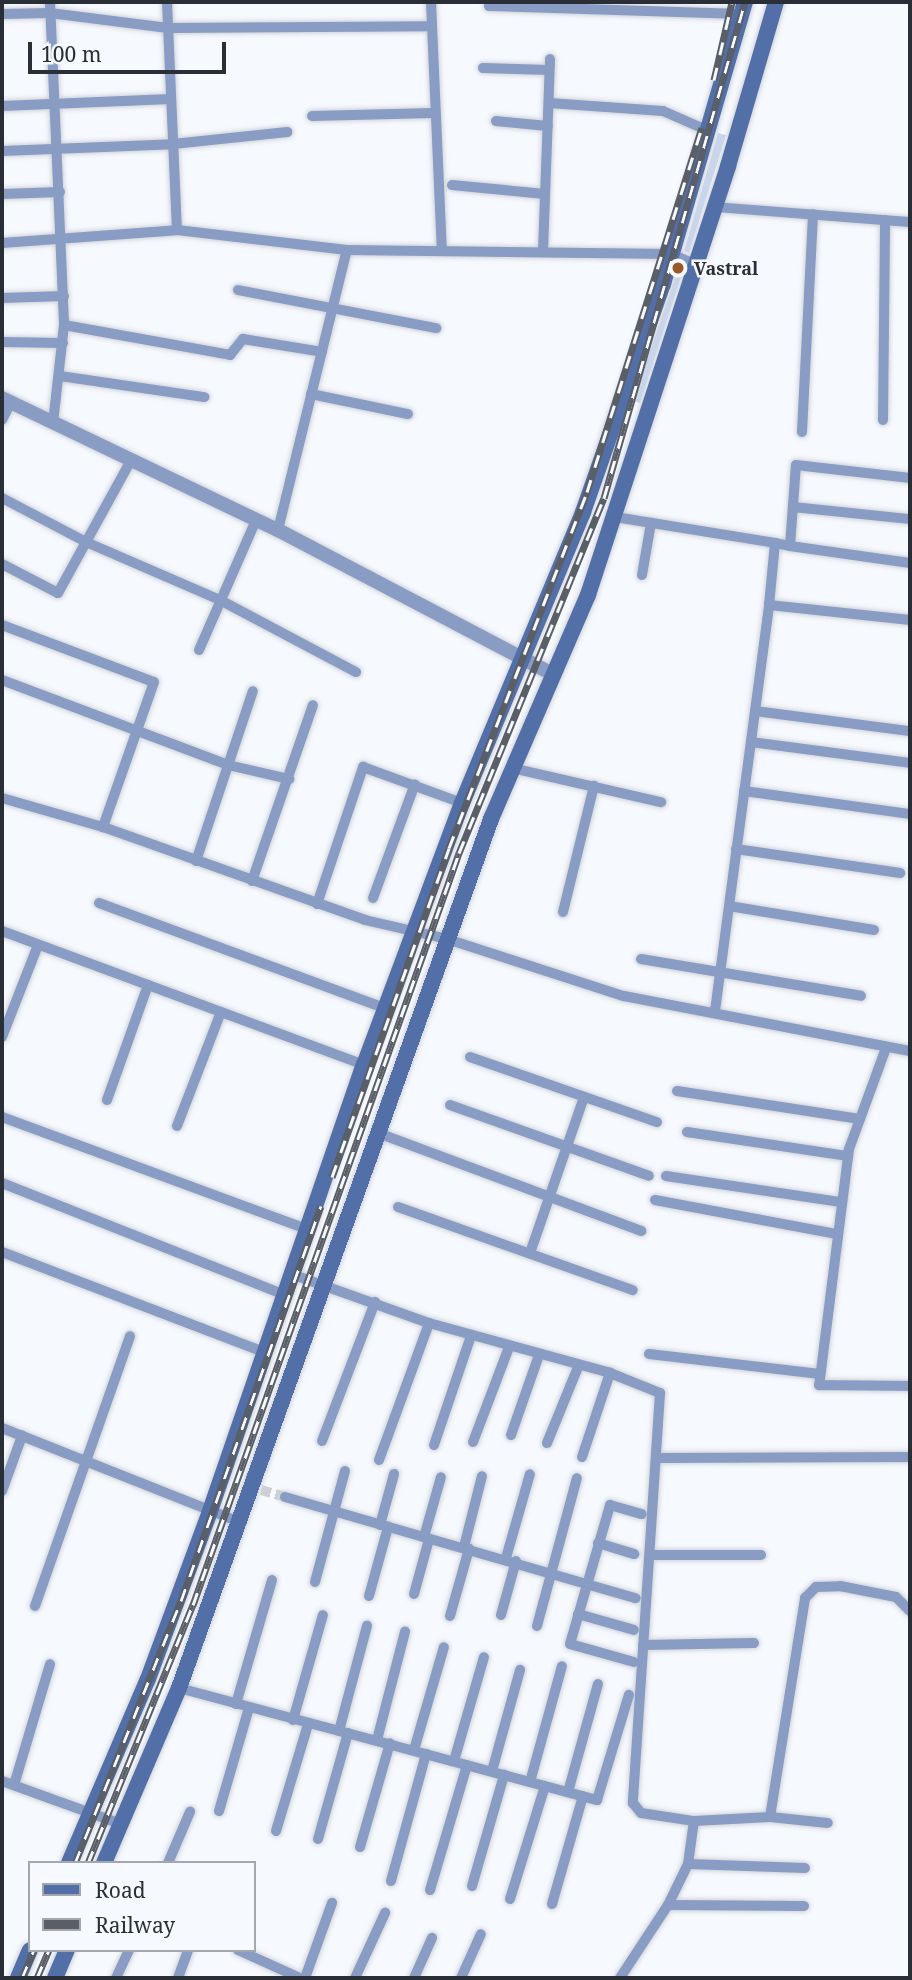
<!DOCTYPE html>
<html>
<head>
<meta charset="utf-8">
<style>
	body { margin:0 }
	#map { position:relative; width:912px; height:1980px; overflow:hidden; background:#f6f9fe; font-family:"Noto Serif",serif }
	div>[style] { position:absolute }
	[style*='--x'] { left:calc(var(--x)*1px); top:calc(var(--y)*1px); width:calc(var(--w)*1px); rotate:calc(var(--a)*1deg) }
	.building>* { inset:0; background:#c9d6ec }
	.minor-tunnel>* { height:10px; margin-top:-5px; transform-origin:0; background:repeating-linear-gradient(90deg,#cdd0d6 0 10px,transparent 0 15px) }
	.roads { filter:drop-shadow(0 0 2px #d1d4da) drop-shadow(0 0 2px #d1d4da) }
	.minor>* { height:10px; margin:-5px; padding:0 5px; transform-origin:5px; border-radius:5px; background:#889cc4 }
	.tertiary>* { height:14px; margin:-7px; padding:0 7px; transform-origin:7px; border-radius:7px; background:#889cc4 }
	.secondary>* { height:16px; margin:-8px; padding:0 8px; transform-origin:8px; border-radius:8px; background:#526fa8 }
	.rail>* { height:7px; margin-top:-3.5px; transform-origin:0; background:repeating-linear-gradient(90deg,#f6f9fe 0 13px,#5a5e66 0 26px); box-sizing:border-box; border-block:2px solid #5a5e66 }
	.dots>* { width:19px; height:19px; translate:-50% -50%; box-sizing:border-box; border:4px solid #f6f9fe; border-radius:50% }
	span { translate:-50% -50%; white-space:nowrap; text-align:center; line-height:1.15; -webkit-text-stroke:5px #f6f9fe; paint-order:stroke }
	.poi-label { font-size:18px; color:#2a2e37; font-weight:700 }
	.left { translate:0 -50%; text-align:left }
	.frame { position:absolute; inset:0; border:4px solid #2a2e37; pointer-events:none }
	.legend { position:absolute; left:28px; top:1861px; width:228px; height:91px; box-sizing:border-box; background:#f6f9fe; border:2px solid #a4a8ae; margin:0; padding:9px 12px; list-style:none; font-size:21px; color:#2a2e37 }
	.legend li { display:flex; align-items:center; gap:14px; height:35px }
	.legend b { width:35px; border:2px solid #a4a8ae }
	.scale { position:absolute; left:28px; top:42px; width:198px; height:32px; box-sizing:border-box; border:4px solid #2a2e37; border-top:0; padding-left:9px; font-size:21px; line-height:24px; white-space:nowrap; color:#2a2e37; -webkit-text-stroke:5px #f6f9fe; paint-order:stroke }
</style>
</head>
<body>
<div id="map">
	<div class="building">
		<i style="clip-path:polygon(718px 133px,726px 135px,689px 253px,684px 251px)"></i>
		<i style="clip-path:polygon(679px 266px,684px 268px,640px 403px,633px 401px)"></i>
	</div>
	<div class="minor-tunnel">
		<i style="--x:261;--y:1490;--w:25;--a:16"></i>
	</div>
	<div class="roads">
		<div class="minor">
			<i style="--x:50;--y:2;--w:323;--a:87.5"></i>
			<i style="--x:64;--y:325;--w:99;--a:96.4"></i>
			<i style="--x:167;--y:2;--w:228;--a:87.5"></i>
			<i style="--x:431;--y:2;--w:247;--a:87.5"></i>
			<i style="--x:489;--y:6;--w:252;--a:1.8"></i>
			<i style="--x:2;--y:14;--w:48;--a:-1.2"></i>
			<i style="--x:50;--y:13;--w:119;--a:7.2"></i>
			<i style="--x:168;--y:28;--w:264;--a:-0.4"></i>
			<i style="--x:483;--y:68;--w:66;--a:1.7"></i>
			<i style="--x:549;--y:103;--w:114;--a:4"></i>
			<i style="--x:663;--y:111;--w:43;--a:23.6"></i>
			<i style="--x:2;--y:106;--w:169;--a:-2.4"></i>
			<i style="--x:312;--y:116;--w:121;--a:-1.4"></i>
			<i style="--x:496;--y:121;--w:52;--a:5.5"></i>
			<i style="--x:2;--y:151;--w:171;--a:-2.3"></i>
			<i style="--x:173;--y:144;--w:115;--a:-6"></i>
			<i style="--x:452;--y:185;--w:93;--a:5.5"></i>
			<i style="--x:2;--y:194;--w:58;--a:-2"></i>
			<i style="--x:715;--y:207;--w:196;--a:4.4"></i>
			<i style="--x:2;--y:243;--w:175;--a:-4.2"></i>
			<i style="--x:177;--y:230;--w:171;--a:6.7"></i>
			<i style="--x:347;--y:250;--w:324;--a:0.7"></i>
			<i style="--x:671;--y:254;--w:28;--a:23"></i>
			<i style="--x:543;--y:251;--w:192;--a:-87.9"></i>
			<i style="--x:238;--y:290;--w:202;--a:10.9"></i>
			<i style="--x:2;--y:298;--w:62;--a:-1.8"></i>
			<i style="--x:64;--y:325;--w:169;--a:10.2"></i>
			<i style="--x:230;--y:355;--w:21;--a:-51"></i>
			<i style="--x:243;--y:339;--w:80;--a:9.3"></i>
			<i style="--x:2;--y:342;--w:61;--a:0.9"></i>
			<i style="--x:60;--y:376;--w:146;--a:8.3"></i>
			<i style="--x:311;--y:394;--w:99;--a:11.7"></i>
			<i style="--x:2;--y:420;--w:20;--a:-63"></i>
			<i style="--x:883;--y:420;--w:200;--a:-89.4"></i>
			<i style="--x:802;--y:432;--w:218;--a:-87.1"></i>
			<i style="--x:2;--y:498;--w:95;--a:27.6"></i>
			<i style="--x:86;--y:542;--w:146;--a:23.4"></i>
			<i style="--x:220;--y:600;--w:154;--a:27.9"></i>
			<i style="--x:793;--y:507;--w:118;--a:5.9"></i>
			<i style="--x:615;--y:517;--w:162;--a:9.2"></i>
			<i style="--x:775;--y:543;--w:62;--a:95.5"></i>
			<i style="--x:769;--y:605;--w:142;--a:6.1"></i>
			<i style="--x:278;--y:530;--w:288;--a:-76.2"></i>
			<i style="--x:775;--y:543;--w:15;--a:11"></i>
			<i style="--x:790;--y:546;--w:81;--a:-85.8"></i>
			<i style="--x:796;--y:465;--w:115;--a:6.5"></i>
			<i style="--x:790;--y:546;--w:121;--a:8.1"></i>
			<i style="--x:2;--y:564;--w:63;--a:27.4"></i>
			<i style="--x:58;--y:593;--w:152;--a:-61.2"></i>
			<i style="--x:642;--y:575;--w:53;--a:-80.2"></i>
			<i style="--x:2;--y:625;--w:162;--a:20.6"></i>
			<i style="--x:154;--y:682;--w:154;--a:109.4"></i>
			<i style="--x:199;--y:650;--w:142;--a:-66.3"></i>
			<i style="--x:2;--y:680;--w:241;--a:20.6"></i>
			<i style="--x:228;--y:765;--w:63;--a:12.9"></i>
			<i style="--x:755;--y:711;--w:156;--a:7.4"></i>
			<i style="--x:751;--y:742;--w:160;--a:7.5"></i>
			<i style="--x:512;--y:768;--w:153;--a:12.9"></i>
			<i style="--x:744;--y:791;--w:168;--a:7.9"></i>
			<i style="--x:2;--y:798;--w:105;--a:16"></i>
			<i style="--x:103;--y:827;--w:278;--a:19.5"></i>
			<i style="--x:365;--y:920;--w:84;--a:13"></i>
			<i style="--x:447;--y:939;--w:186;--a:17.9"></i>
			<i style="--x:624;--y:996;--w:291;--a:10.9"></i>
			<i style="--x:736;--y:849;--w:166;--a:8.3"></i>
			<i style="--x:196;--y:861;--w:179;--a:-71.5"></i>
			<i style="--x:252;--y:881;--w:186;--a:-70.9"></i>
			<i style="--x:373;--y:898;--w:121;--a:-69.8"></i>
			<i style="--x:99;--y:903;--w:304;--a:20.2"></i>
			<i style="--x:317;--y:904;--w:145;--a:-71.4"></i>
			<i style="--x:363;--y:767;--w:105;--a:20"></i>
			<i style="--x:729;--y:906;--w:147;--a:9.4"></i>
			<i style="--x:563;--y:912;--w:130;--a:-76.2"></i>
			<i style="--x:2;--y:931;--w:386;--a:20.3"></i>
			<i style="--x:641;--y:959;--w:223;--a:9.5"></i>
			<i style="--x:715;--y:1011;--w:410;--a:-82.4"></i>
			<i style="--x:2;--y:1037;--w:99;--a:-68.6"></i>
			<i style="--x:886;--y:1048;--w:108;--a:110.1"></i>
			<i style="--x:849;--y:1149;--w:238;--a:97.2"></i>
			<i style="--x:819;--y:1385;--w:91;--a:0.6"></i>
			<i style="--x:470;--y:1057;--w:198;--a:19.2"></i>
			<i style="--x:677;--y:1091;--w:185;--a:8.7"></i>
			<i style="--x:107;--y:1100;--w:122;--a:-70.4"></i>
			<i style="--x:450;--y:1105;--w:211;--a:19.6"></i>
			<i style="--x:2;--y:1117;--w:327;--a:20.2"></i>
			<i style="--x:177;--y:1126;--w:122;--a:-68.9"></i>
			<i style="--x:687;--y:1132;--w:163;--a:8.5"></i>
			<i style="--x:378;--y:1133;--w:281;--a:20.4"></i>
			<i style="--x:666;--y:1176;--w:177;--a:8.5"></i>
			<i style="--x:2;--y:1183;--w:304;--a:21.6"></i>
			<i style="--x:655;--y:1200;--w:184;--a:10.6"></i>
			<i style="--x:398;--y:1207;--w:249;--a:19.5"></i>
			<i style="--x:2;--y:1252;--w:283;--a:20.9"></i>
			<i style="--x:530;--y:1253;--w:165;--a:-70.9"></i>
			<i style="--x:294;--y:1275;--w:143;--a:19.6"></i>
			<i style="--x:429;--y:1323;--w:188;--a:15.4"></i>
			<i style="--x:610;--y:1373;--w:54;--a:21.8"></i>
			<i style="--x:660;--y:1393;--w:411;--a:93.8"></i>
			<i style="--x:633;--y:1803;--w:13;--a:51"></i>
			<i style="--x:641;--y:1813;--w:54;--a:8.6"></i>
			<i style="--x:694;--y:1821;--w:76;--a:-3"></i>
			<i style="--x:770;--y:1817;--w:222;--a:-80.9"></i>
			<i style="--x:805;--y:1598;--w:16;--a:-45"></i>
			<i style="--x:816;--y:1587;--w:24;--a:-2"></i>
			<i style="--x:840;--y:1586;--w:57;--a:11.1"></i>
			<i style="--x:896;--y:1597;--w:20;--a:45"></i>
			<i style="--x:649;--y:1354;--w:172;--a:6.7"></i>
			<i style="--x:2;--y:1428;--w:255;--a:21.6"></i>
			<i style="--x:511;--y:1435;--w:85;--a:-70.7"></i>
			<i style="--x:322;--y:1441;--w:149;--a:-69.1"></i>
			<i style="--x:473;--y:1442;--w:102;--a:-69.2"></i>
			<i style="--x:547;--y:1443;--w:82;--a:-67.8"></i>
			<i style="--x:434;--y:1445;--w:115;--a:-71.3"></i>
			<i style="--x:582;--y:1457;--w:89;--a:-71.6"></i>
			<i style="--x:658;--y:1458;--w:252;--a:-0.2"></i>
			<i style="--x:379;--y:1460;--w:146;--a:-69.9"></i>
			<i style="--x:2;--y:1491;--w:59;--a:-70"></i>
			<i style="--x:285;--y:1497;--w:365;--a:16.1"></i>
			<i style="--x:380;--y:1525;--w:53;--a:-74.6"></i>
			<i style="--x:424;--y:1537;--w:62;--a:-74.2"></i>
			<i style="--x:598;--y:1543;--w:38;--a:17"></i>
			<i style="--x:464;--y:1547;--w:73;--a:-75.8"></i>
			<i style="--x:650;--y:1555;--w:111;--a:0"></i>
			<i style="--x:506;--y:1558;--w:87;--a:-74.1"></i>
			<i style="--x:315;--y:1582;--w:115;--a:-74.9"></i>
			<i style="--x:414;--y:1594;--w:57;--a:-74.7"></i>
			<i style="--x:369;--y:1596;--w:72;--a:-74.6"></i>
			<i style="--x:35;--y:1606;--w:286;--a:-70.6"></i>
			<i style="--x:578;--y:1614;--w:58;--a:15.9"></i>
			<i style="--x:501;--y:1615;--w:56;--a:-74.5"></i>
			<i style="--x:450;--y:1616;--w:70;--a:-74.2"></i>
			<i style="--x:537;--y:1626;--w:153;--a:-74.9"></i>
			<i style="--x:643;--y:1645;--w:111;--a:-1"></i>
			<i style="--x:634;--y:1662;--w:66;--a:-164.3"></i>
			<i style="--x:570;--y:1644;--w:145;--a:-73.9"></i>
			<i style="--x:610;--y:1505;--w:33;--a:16"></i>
			<i style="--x:179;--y:1688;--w:433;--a:15"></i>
			<i style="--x:597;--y:1800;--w:110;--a:-73.1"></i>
			<i style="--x:236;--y:1704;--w:129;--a:-73.8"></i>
			<i style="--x:293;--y:1720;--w:109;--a:-74.1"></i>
			<i style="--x:339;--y:1731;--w:109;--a:-75.1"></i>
			<i style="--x:377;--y:1740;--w:112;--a:-75.5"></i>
			<i style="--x:414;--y:1750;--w:107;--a:-73.8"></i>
			<i style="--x:454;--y:1761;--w:108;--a:-73.9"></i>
			<i style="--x:492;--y:1771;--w:105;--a:-74.5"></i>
			<i style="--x:2;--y:1781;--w:127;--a:19.9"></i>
			<i style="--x:530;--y:1782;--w:120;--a:-74.6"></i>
			<i style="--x:14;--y:1785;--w:126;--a:-73.4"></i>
			<i style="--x:568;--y:1792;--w:112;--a:-74.5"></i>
			<i style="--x:219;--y:1811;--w:107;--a:-73.8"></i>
			<i style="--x:770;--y:1817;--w:58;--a:5.9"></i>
			<i style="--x:276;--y:1831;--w:112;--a:-73.3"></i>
			<i style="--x:318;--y:1839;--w:110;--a:-74.2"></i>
			<i style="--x:360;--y:1847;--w:108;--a:-73.9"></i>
			<i style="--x:168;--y:1863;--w:56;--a:-66.7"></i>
			<i style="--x:688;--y:1864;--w:117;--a:2"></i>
			<i style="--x:391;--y:1881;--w:132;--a:-74.6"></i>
			<i style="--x:472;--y:1886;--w:116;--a:-73.9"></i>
			<i style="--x:430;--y:1890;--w:130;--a:-73.5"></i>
			<i style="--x:510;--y:1899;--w:118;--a:-72.8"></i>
			<i style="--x:552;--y:1904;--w:112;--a:-74"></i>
			<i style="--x:668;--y:1905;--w:136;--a:0.4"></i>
			<i style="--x:238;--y:1950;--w:68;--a:24.3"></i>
			<i style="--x:116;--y:1978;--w:31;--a:-65"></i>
			<i style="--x:178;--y:1978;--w:30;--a:-70"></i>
			<i style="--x:305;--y:1978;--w:80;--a:-70.2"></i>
			<i style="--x:355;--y:1978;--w:72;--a:-65.2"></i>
			<i style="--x:414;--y:1978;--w:44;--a:-65.8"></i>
			<i style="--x:461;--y:1978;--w:48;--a:-65.6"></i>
			<i style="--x:620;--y:1978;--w:87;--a:-56.7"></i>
			<i style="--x:668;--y:1905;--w:46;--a:-64"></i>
			<i style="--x:688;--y:1864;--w:43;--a:-82.1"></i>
		</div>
		<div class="tertiary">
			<i style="--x:2;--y:398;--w:306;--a:25.6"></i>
			<i style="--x:278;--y:530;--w:312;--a:27.7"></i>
		</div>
		<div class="secondary">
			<i style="--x:69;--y:1863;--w:200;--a:-66.8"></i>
			<i style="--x:148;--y:1679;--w:179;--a:-69.7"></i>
			<i style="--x:210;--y:1511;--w:472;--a:-71"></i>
			<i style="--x:364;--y:1065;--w:280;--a:-69.5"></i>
			<i style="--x:462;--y:803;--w:315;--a:-67.4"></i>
			<i style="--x:583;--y:512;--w:242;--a:-70.7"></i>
			<i style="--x:663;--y:284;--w:294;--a:-73.8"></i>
			<i style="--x:104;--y:1863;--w:190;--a:-66.8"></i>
			<i style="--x:179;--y:1688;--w:923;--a:-70.25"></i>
			<i style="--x:491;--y:819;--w:244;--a:-66.6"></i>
			<i style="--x:588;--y:595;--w:451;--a:-71.9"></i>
			<i style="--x:728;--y:166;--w:171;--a:-73.7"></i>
			<i style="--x:18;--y:1978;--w:30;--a:-67"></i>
			<i style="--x:55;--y:1978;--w:30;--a:-67"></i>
		</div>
	</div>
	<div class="rail">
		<i style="--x:714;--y:80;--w:80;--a:-77"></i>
		<i style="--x:332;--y:1177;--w:349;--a:-70.4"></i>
		<i style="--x:449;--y:848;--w:382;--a:-68.8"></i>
		<i style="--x:587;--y:492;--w:382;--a:-72.5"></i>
		<i style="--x:75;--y:1863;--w:283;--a:-68"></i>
		<i style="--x:181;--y:1601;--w:419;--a:-70.5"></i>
		<i style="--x:88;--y:1863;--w:279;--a:-67.9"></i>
		<i style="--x:193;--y:1605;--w:798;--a:-70.52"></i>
		<i style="--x:459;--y:853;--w:383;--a:-67.8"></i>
		<i style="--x:604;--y:498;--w:516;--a:-74.13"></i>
		<i style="--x:22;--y:1978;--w:30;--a:-67"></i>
		<i style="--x:37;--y:1978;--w:30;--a:-67"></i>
	</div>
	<div class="dots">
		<i style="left:678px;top:268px;background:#9b5828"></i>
	</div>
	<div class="poi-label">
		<span class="left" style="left:694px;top:268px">Vastral</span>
	</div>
	<div class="frame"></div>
	<ul class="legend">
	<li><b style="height:9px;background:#526fa8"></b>Road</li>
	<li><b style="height:9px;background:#5a5e66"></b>Railway</li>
	</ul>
	<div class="scale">100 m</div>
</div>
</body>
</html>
